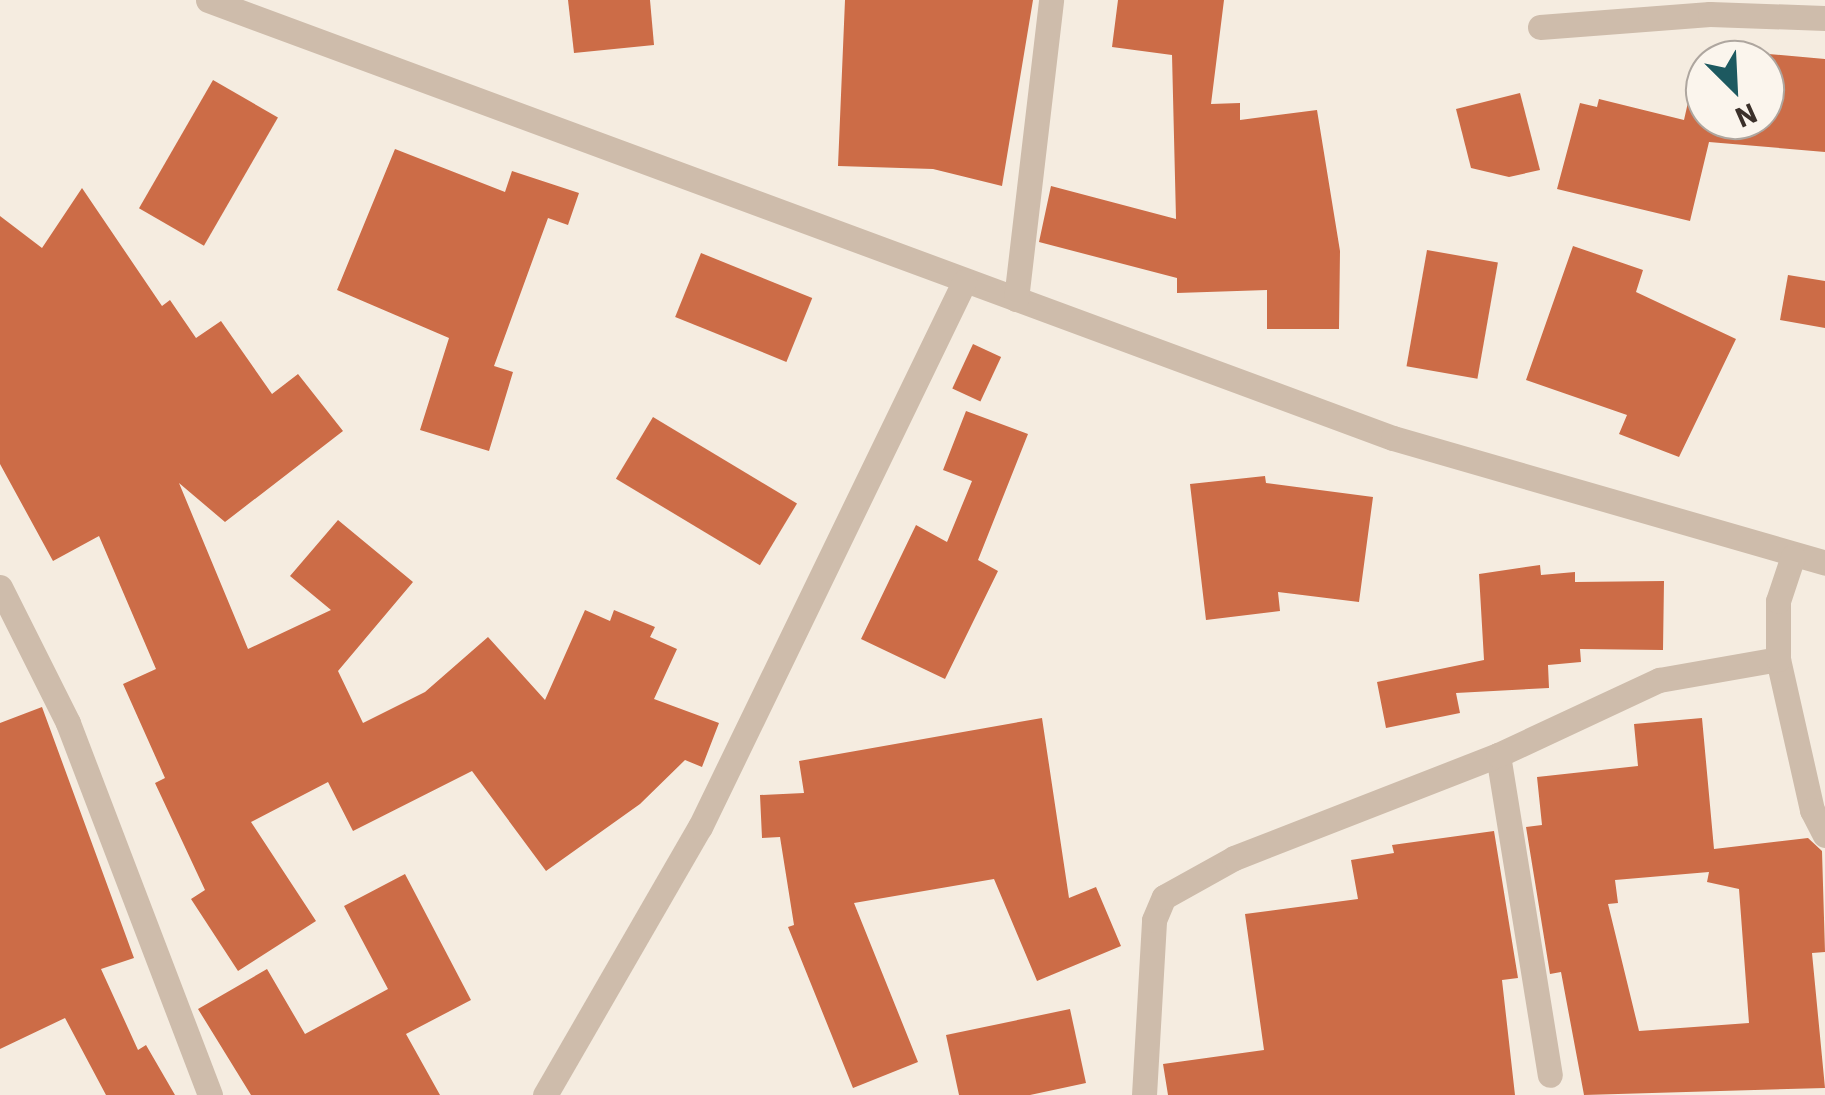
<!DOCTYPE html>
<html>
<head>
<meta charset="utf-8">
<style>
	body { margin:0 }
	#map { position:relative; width:1825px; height:1095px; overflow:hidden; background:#f5ece0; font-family:"IBM Plex Sans",sans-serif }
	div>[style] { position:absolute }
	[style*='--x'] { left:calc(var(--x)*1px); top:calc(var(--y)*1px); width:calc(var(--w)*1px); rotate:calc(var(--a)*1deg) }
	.building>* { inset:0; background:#cc6c47; transform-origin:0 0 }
	.street>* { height:25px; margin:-12.5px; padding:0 12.5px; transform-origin:12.5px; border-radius:12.5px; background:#cebcab }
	span { translate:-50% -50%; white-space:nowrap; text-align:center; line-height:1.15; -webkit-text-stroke:8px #fbf5ed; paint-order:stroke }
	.north { position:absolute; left:1685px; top:40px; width:100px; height:100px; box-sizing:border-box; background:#fbf5ed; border:2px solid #aea69f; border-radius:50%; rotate:156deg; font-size:28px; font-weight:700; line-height:40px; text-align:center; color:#3b302a }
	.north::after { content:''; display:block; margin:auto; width:35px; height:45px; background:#1d5960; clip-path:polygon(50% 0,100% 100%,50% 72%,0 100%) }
</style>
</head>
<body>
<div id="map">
	<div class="building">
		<i style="clip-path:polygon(568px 0,650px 0,654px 45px,574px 53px)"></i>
		<i style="clip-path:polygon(845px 0,1033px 0,1002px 186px,933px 169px,838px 166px)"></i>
		<i style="clip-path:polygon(1118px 0,1224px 0,1211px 104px,1240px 103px,1240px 120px,1317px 110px,1340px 251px,1339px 329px,1267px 329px,1267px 290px,1177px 293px,1177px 278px,1039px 242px,1051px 186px,1176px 219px,1172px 55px,1112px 47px)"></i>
		<i style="clip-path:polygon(1746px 52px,1825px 59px,1825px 152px,1709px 142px,1690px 221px,1557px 189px,1580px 103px,1597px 107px,1599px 99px,1684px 120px,1693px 80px,1705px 82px,1705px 120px,1765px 120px,1765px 60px,1745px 60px)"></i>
		<i style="left:213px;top:80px;width:75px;height:148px;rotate:30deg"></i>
		<i style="clip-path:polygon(1520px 93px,1540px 170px,1509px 177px,1471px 168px,1456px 109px)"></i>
		<i style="clip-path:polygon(395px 149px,505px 192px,512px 171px,579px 193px,568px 225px,548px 218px,494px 366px,513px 372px,489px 451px,420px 430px,449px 338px,337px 290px)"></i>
		<i style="clip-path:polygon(82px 188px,162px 306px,170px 300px,196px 338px,221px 321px,272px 394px,298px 374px,343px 431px,225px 522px,179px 483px,248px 649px,331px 610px,290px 576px,338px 520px,413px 582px,338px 671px,363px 723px,425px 692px,488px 637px,545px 700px,585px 610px,610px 621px,614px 610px,655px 627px,650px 637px,677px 649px,654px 699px,719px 723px,702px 767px,685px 760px,640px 804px,546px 871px,472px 771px,353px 831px,328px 782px,251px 822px,316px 921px,238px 971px,191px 899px,205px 890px,155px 783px,165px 778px,123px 684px,156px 669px,99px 536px,53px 561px,0 464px,0 216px,42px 248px)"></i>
		<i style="clip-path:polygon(1573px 246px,1643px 270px,1636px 292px,1736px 339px,1679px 457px,1619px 434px,1627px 415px,1526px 380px)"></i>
		<i style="left:1427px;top:250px;width:72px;height:118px;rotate:10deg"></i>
		<i style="left:701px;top:253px;width:120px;height:69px;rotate:22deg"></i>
		<i style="clip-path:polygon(1788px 275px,1825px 281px,1825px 328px,1780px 320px)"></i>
		<i style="left:973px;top:344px;width:31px;height:49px;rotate:25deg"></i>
		<i style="clip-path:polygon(966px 411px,1028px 434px,978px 560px,998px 571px,945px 679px,861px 639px,916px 525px,947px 542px,972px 481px,943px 470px)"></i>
		<i style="left:653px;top:417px;width:168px;height:72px;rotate:31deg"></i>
		<i style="clip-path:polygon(1265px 476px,1266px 483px,1373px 497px,1359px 602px,1278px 592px,1280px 611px,1206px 620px,1190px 484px)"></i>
		<i style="clip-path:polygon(1540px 565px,1541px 575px,1575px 572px,1575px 582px,1664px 581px,1663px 650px,1580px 649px,1581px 662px,1548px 665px,1549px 688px,1456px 693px,1460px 713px,1386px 728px,1377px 682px,1484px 660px,1479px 574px)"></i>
		<i style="clip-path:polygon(42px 707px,134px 958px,101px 969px,138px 1050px,146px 1045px,175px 1095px,106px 1095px,65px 1018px,0 1049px,0 723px)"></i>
		<i style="clip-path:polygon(1042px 718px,1069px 898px,1096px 887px,1121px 946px,1037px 981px,994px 879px,854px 903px,918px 1062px,853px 1088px,788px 927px,794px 925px,780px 837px,762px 838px,760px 795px,804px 793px,799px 761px)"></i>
		<i style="clip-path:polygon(evenodd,1702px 718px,1714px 849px,1808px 838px,1822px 851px,1825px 952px,1812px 953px,1825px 1088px,1584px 1095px,1561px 972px,1550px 974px,1526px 827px,1542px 825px,1537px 777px,1638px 766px,1634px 724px,1702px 718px,1709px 872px,1707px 882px,1739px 889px,1749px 1023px,1639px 1031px,1608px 904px,1618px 903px,1615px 880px,1709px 872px)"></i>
		<i style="clip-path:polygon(1494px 831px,1518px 978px,1502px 980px,1515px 1095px,1168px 1095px,1163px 1064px,1264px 1050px,1245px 914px,1358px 899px,1351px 860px,1394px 853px,1392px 845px)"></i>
		<i style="clip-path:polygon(405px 874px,471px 1000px,406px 1034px,440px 1095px,251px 1095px,198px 1009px,267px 969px,305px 1034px,388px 989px,344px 906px)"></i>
		<i style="clip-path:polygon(1070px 1009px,1086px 1083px,1030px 1095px,959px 1095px,946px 1035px)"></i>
	</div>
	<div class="street">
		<i style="--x:208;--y:0;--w:1263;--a:20.29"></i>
		<i style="--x:1393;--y:438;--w:450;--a:16.1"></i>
		<i style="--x:1540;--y:27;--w:170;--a:-4.4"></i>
		<i style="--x:1710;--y:14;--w:115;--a:2"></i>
		<i style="--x:1016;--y:299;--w:301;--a:-83.3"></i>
		<i style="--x:0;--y:587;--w:152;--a:63.4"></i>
		<i style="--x:68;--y:723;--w:398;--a:69.1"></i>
		<i style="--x:1778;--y:659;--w:155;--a:77.3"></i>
		<i style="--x:1812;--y:810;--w:28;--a:63"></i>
		<i style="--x:1498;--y:755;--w:324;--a:80.8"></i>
		<i style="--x:545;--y:1095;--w:310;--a:-60"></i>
		<i style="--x:700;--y:827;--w:606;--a:-64.15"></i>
		<i style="--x:1144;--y:1095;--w:175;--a:-86.7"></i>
		<i style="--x:1154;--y:920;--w:25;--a:-67"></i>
		<i style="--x:1164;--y:897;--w:80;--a:-29.1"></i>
		<i style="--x:1234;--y:858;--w:283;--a:-21.3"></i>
		<i style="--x:1498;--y:755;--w:178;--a:-25"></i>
		<i style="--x:1659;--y:680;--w:121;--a:-10"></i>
		<i style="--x:1778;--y:659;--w:58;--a:-90"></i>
		<i style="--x:1778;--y:601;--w:47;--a:-71.6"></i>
	</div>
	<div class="north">N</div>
</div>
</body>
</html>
